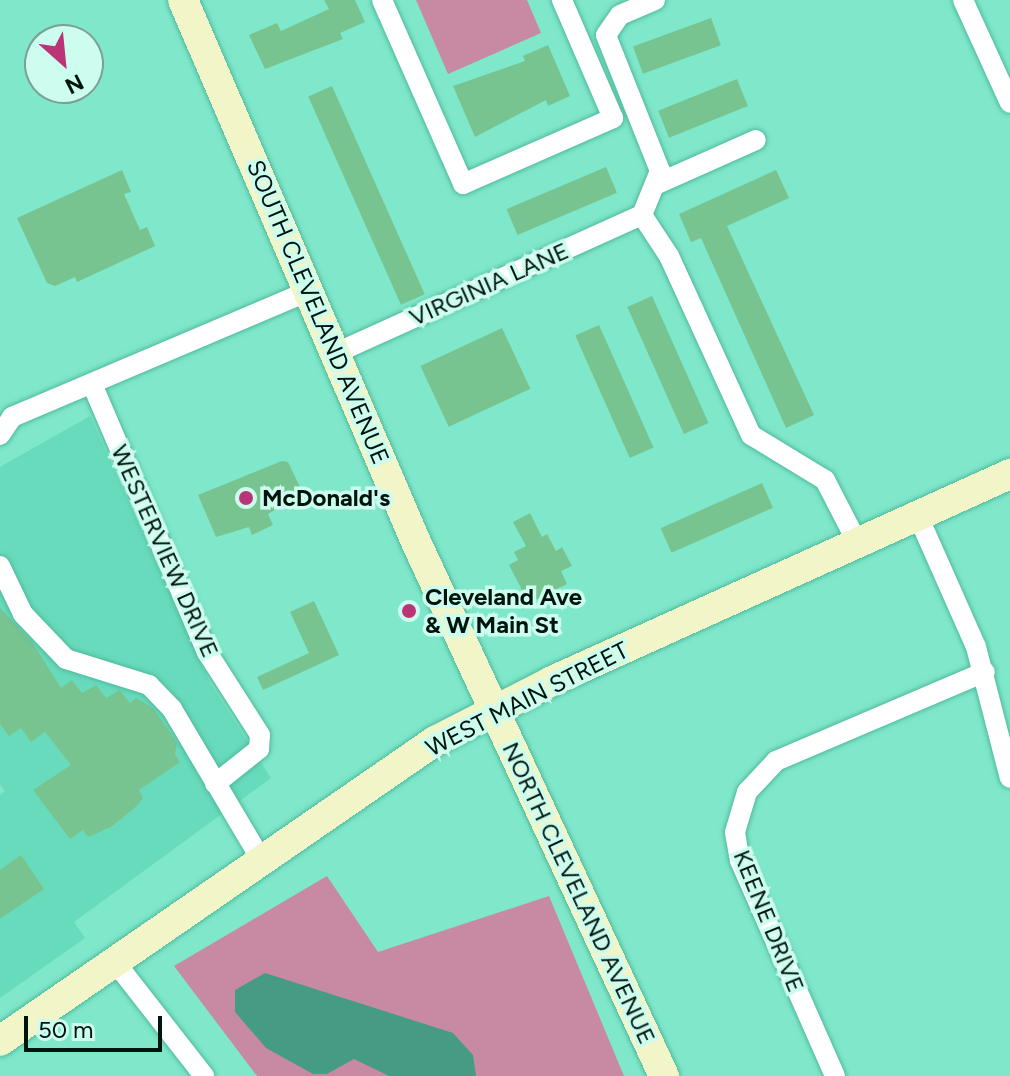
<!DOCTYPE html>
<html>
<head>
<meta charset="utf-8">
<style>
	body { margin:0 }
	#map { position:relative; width:1010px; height:1076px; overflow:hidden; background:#7fe7ca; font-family:Figtree,sans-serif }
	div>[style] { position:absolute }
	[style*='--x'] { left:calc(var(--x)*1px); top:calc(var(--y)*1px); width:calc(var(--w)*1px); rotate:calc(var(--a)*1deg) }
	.built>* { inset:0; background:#68dbbc }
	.green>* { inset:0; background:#c889a3 }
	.water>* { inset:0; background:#469b85 }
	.building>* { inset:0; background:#78c491; transform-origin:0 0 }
	.roads { filter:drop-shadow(0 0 2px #4fb99e) drop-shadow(0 0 2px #4fb99e) }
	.street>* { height:20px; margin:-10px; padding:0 10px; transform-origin:10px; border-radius:10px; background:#fff }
	.secondary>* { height:30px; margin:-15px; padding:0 15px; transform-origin:15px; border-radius:15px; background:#f2f5c7 }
	.dots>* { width:22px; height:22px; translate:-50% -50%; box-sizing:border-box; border:4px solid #cdfdee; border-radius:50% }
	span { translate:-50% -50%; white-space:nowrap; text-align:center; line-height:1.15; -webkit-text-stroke:7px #cdfdee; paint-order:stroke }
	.street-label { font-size:24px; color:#00140e }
	.poi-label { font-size:24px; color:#00140e; font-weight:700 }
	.left { translate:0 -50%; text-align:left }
	.north { position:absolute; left:24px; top:24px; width:80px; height:80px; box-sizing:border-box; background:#cdfdee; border:2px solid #7ba094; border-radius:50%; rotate:153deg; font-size:22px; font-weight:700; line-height:32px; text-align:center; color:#00140e }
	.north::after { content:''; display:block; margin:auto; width:28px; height:36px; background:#ba3578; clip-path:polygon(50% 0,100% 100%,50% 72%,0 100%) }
	.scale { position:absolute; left:24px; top:1016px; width:138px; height:36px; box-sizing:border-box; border:4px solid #00140e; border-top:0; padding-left:10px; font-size:24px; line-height:28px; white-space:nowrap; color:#00140e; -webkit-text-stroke:6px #cdfdee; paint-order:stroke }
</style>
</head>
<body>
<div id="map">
	<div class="built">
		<i style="clip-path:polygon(90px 416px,210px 683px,271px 778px,74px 922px,85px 938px,0 998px,0 795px,5px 791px,0 784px,0 467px)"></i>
	</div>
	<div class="green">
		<i style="clip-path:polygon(416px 0,527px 0,541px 33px,448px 74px)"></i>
		<i style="clip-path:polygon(327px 876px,378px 952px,549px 896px,624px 1076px,257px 1076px,174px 966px)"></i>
	</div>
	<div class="water">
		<i style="clip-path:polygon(265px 973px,453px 1033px,473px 1055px,476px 1076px,389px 1076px,354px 1059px,327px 1074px,313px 1074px,266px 1048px,235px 1012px,235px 990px)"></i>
	</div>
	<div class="building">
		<i style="clip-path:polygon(324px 0,355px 0,365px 22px,340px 33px,343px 39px,265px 69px,249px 35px,277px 23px,281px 31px,329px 9px)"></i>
		<i style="left:711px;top:18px;width:29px;height:83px;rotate:70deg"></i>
		<i style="clip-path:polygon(548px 45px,570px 96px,548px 106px,546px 100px,475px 137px,453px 86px,525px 61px,523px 56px)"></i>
		<i style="left:737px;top:79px;width:29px;height:85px;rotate:68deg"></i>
		<i style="left:332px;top:86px;width:228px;height:26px;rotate:66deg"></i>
		<i style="left:606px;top:167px;width:28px;height:108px;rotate:67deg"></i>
		<i style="clip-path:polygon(122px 170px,131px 192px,124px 194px,140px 230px,147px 227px,155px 246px,77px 282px,75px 277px,55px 286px,47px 283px,17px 218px)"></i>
		<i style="clip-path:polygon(776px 170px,789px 198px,727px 226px,814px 415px,786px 428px,701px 238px,691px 242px,679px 214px)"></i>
		<i style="left:652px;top:296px;width:139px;height:27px;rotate:66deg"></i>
		<i style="left:599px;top:325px;width:134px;height:26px;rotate:66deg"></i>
		<i style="left:502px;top:328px;width:67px;height:90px;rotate:65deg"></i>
		<i style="clip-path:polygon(282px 461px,288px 462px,301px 489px,294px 492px,297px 497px,268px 514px,273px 525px,252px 535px,249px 527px,216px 537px,198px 495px)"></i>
		<i style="left:762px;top:483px;width:27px;height:111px;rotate:66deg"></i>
		<i style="clip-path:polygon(530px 513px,542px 537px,547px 534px,556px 551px,562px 547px,572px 566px,561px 571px,567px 584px,535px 600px,530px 589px,523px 592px,509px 565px,518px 560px,514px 552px,526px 546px,513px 522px)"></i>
		<i style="clip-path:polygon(314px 601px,339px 655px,263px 690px,257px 677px,309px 653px,290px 612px)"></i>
		<i style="clip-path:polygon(0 608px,32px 642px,61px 688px,72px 680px,82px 693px,96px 685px,106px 698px,120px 690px,130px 703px,136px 698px,153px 708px,177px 743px,175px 754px,180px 762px,139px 790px,143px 798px,138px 805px,111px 827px,88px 837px,83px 830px,70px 839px,33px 790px,71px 765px,45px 732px,31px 742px,21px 728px,9px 736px,0 724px)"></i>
		<i style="clip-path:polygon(21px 855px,44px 889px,0 919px,0 870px)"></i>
	</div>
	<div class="roads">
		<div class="street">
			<i style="--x:382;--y:0;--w:201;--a:66.2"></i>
			<i style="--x:463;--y:184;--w:164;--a:-23.7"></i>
			<i style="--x:613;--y:118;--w:129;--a:-113.4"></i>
			<i style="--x:963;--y:0;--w:113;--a:65.5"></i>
			<i style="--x:657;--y:184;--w:108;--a:-24"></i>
			<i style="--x:642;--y:215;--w:49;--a:56.6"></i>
			<i style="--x:669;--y:256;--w:197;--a:65.4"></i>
			<i style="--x:751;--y:435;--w:87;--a:31.3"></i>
			<i style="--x:825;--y:480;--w:70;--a:62.7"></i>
			<i style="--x:642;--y:215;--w:48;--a:-67.8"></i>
			<i style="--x:660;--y:171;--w:146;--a:-111.7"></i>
			<i style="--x:606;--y:35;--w:24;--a:-55"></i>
			<i style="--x:620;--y:15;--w:38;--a:-23"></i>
			<i style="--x:336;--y:353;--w:336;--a:-24.3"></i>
			<i style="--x:92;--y:384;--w:292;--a:66.8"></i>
			<i style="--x:207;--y:652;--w:98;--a:57.4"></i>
			<i style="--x:260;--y:735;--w:14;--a:94"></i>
			<i style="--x:259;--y:749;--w:56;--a:141.5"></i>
			<i style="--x:0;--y:435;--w:22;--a:-56"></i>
			<i style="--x:12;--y:417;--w:323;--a:-23"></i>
			<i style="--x:918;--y:516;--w:143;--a:66.1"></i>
			<i style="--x:976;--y:647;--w:135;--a:75.5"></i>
			<i style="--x:0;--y:566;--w:53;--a:64.4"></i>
			<i style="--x:23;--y:614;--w:62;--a:46.3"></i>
			<i style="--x:66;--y:659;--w:87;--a:17.4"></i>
			<i style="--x:149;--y:685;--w:33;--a:46"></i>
			<i style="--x:172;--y:709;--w:177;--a:59.4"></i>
			<i style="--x:115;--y:962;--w:145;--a:52"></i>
			<i style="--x:835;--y:1076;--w:235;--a:-113.8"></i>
			<i style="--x:740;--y:861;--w:29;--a:-100"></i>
			<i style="--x:735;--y:832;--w:42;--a:-73.3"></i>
			<i style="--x:747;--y:792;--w:42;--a:-46.9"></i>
			<i style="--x:776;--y:761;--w:227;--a:-23.1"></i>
		</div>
		<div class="secondary">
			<i style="--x:183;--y:0;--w:590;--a:66.74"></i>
			<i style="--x:416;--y:542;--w:589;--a:65.09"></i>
			<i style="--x:0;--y:1041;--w:528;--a:-34.59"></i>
			<i style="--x:435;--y:741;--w:131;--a:-27.1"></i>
			<i style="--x:552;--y:681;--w:503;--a:-24.32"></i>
		</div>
	</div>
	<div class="dots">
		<i style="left:246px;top:498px;background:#ba3578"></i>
		<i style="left:409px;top:611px;background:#ba3578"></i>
	</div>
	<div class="street-label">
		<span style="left:489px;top:284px;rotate:-24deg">VIRGINIA LANE</span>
		<span style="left:318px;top:312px;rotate:67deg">SOUTH CLEVELAND AVENUE</span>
		<span style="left:165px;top:551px;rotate:66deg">WESTERVIEW DRIVE</span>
		<span style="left:527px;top:699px;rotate:-27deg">WEST MAIN STREET</span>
		<span style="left:579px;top:893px;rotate:65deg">NORTH CLEVELAND AVENUE</span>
		<span style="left:769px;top:921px;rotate:68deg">KEENE DRIVE</span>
	</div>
	<div class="poi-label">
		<span class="left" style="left:262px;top:498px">McDonald's</span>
		<span class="left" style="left:425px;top:611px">Cleveland Ave<br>&amp; W Main St</span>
	</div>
	<div class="north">N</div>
	<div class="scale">50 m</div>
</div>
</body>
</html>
